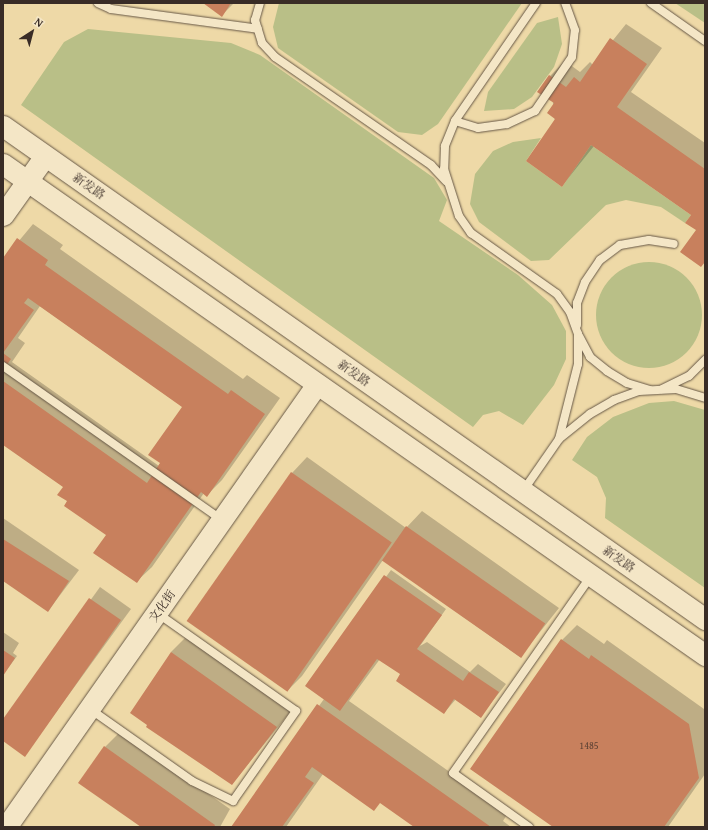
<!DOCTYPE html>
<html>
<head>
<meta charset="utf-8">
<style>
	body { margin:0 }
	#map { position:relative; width:708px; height:830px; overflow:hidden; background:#eed9a7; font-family:"Gentium Book Plus","Noto Serif SC",serif }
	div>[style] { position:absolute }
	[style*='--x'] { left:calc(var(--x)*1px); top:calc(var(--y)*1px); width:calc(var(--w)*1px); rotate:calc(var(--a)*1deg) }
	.green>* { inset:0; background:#b9bf87 }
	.round { border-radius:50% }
	.shadow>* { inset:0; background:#0003 }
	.building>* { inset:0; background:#c8805d; transform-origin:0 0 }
	.roads { filter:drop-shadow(0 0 1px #665746) drop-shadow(0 0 1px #665746) }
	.lane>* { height:8px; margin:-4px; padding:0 4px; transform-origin:4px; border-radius:4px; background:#f4e6c6 }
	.secondary>* { height:21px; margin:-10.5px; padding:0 10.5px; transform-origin:10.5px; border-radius:10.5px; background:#f4e6c6 }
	span { translate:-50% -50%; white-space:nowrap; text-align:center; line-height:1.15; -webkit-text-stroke:4px #f4e6c6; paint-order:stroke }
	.number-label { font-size:10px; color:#5d4134 }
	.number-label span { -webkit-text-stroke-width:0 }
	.street-label { font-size:12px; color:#392c26 }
	.frame { position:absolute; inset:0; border:4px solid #392c26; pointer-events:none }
	.north { position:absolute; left:12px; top:12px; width:40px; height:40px; -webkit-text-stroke:3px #f4e6c6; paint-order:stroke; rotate:36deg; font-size:11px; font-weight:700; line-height:16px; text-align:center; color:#392c26 }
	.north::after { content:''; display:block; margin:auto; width:14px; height:18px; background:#392c26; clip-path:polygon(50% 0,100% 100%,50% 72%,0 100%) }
</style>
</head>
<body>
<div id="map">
	<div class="green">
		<i style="clip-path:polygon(279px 3px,522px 3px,438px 124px,422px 135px,398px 132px,278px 48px,273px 27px)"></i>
		<i style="clip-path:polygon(675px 3px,705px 3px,705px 23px)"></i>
		<i style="clip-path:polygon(558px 17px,562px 44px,554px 67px,532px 97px,514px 109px,484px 111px,488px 92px,537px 23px)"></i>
		<i style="clip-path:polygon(88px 29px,231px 43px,260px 55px,434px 178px,447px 200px,439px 221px,518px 275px,552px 305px,566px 331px,566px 359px,554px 385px,523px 425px,499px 411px,483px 415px,473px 427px,21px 105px,64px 42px)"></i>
		<i style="clip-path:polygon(541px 138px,526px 161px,562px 187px,591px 145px,691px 215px,685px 223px,661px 207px,626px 200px,606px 205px,549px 260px,531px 261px,479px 222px,470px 204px,475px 174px,493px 151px,513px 142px)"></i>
		<i class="round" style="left:596px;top:262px;width:106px;height:106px"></i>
		<i style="clip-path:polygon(674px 401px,705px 410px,705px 588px,605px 518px,606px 498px,597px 477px,572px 460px,587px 437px,613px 417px,649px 403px)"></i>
	</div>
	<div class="shadow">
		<i style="clip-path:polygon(204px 3px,234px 3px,222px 15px)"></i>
		<i style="clip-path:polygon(626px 24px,662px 48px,631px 92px,705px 143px,705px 262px,692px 215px,594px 146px,562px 186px,550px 76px,565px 61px,580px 72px,590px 62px,593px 65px)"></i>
		<i style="clip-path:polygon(evenodd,33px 224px,63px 245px,60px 249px,136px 303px,243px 379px,247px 375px,280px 398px,222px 480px,207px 495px,204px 493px,152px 567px,136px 582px,107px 535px,68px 501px,64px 487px,3px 444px,3px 260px,33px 224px,40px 306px,183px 407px,159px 466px,12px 362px,25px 343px,18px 338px,40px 306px)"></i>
		<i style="clip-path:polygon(307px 457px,406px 528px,422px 511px,559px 608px,520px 657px,383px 560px,302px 676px,287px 691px,292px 473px)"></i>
		<i style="clip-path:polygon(3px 518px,79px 570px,48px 611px,3px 580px)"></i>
		<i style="clip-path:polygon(391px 570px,446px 609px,420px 646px,427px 642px,470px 672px,478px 664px,506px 684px,480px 717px,456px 699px,444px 713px,404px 671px,380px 659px,349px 701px,508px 813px,503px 821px,511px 827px,416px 827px,380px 802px,323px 774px,286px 827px,232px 827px,324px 699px,307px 686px)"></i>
		<i style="clip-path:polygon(100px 587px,131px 609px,25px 755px,3px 740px,3px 721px)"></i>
		<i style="clip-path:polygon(577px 625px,604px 644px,607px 640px,704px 709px,705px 774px,668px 827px,558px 827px,471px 769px,562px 640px)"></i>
		<i style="clip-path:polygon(3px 632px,19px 643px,13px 653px,17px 656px,3px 675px)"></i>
		<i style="clip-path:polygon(186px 637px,291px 711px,232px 784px,171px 652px)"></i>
		<i style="clip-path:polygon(120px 732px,230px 809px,220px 827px,142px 827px,105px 747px)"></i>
	</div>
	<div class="building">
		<i style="clip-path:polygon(203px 3px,231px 3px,222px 17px)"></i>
		<i style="clip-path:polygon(610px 38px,647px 64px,617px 107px,705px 169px,705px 262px,701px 267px,680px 252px,696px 230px,685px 223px,691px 215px,591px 145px,562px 187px,526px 161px,555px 119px,547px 113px,554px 103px,537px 92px,549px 75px,566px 87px,574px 77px,580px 82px)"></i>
		<i style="clip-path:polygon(17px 238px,48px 260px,45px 265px,120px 318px,228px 394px,231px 390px,265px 414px,207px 497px,201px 492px,137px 583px,93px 553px,106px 535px,64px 506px,67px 501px,57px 495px,63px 487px,3px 445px,3px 381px,147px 483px,160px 463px,148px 455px,182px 407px,28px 298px,24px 303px,34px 310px,3px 353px,11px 359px,3px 370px,3px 258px)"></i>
		<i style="left:291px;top:472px;width:123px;height:182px;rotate:35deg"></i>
		<i style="left:406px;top:526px;width:170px;height:42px;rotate:35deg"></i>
		<i style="clip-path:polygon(3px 539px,69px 581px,48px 612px,3px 581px)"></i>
		<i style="clip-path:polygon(384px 575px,442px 615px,417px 649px,463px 681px,469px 672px,499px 692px,481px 718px,454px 699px,444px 714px,396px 681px,400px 674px,377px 659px,340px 711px,305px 686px)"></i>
		<i style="clip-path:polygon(89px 598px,121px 620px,25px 757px,3px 741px,3px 719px)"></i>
		<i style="clip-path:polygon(561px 639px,589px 659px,591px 655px,689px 724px,699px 778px,664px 827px,553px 827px,470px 769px)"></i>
		<i style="clip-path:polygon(3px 650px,15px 658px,3px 676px)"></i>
		<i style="clip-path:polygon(171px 652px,277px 727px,232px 785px,146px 727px,147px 725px,130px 713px)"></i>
		<i style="clip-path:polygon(317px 704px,491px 827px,414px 827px,380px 803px,374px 811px,312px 767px,305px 777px,314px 783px,282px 827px,231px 827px)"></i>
		<i style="clip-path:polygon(104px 746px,215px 825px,214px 827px,141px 827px,78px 783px)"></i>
	</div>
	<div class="roads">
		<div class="lane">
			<i style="--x:98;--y:3;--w:14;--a:25"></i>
			<i style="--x:111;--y:9;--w:148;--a:7.7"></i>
			<i style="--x:260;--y:3;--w:18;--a:106"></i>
			<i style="--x:255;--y:20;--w:24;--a:73"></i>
			<i style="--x:262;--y:43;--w:19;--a:47"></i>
			<i style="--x:275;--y:57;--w:190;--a:34.7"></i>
			<i style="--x:431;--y:165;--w:22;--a:47"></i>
			<i style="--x:536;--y:3;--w:143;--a:124.5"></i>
			<i style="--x:455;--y:121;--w:27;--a:112"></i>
			<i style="--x:445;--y:146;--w:23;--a:92"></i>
			<i style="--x:444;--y:169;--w:49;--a:72.3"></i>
			<i style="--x:459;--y:216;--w:21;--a:55"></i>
			<i style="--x:471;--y:233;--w:105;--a:35.3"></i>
			<i style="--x:557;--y:294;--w:22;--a:54"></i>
			<i style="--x:570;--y:312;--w:23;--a:70"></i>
			<i style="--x:578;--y:334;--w:30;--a:90"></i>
			<i style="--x:578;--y:364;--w:77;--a:104.2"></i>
			<i style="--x:651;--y:3;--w:66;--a:35.1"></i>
			<i style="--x:455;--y:121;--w:24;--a:17"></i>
			<i style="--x:478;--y:128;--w:29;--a:-8"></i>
			<i style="--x:507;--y:124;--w:31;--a:-25"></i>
			<i style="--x:535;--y:111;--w:65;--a:-55.6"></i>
			<i style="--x:572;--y:57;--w:27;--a:-84"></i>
			<i style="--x:575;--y:30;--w:29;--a:-110"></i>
			<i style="--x:577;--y:325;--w:22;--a:-90"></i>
			<i style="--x:577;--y:303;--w:22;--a:-69"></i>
			<i style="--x:585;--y:282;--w:27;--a:-56"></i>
			<i style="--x:600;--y:260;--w:25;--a:-37"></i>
			<i style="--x:620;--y:245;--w:29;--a:-10"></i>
			<i style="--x:649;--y:240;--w:25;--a:9"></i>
			<i style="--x:579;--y:336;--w:24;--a:62"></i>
			<i style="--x:590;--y:357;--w:22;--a:39"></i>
			<i style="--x:607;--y:371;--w:23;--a:31"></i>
			<i style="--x:627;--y:383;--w:24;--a:17"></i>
			<i style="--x:3;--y:366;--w:268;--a:35.1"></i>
			<i style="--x:662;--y:389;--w:30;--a:-26"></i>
			<i style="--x:689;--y:376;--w:23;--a:-45"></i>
			<i style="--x:523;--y:491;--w:63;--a:-55.3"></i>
			<i style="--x:559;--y:439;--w:40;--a:-39"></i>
			<i style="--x:590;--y:414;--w:28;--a:-30"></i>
			<i style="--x:614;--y:400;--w:27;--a:-20"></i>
			<i style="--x:639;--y:391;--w:37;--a:-3"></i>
			<i style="--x:676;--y:389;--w:30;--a:17"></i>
			<i style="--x:90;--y:709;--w:125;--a:35.2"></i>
			<i style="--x:192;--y:781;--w:46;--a:26"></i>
			<i style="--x:233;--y:801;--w:110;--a:-55"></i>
			<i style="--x:296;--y:711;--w:170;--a:-144.8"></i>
			<i style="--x:529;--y:827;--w:93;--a:-144.6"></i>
			<i style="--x:453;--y:773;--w:241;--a:-55"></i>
		</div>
		<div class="secondary">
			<i style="--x:3;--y:126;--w:858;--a:35.08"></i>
			<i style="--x:3;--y:164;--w:857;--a:34.97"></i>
			<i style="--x:3;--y:215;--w:72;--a:-54.6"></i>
			<i style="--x:6;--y:827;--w:541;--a:-54.93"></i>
		</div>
	</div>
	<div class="number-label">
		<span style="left:589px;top:746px">1485</span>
	</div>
	<div class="street-label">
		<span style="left:89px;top:186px;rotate:35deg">新发路</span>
		<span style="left:354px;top:373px;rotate:35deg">新发路</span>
		<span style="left:619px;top:559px;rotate:35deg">新发路</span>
		<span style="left:162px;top:606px;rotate:-55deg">文化街</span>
	</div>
	<div class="frame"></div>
	<div class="north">N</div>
</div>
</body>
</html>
